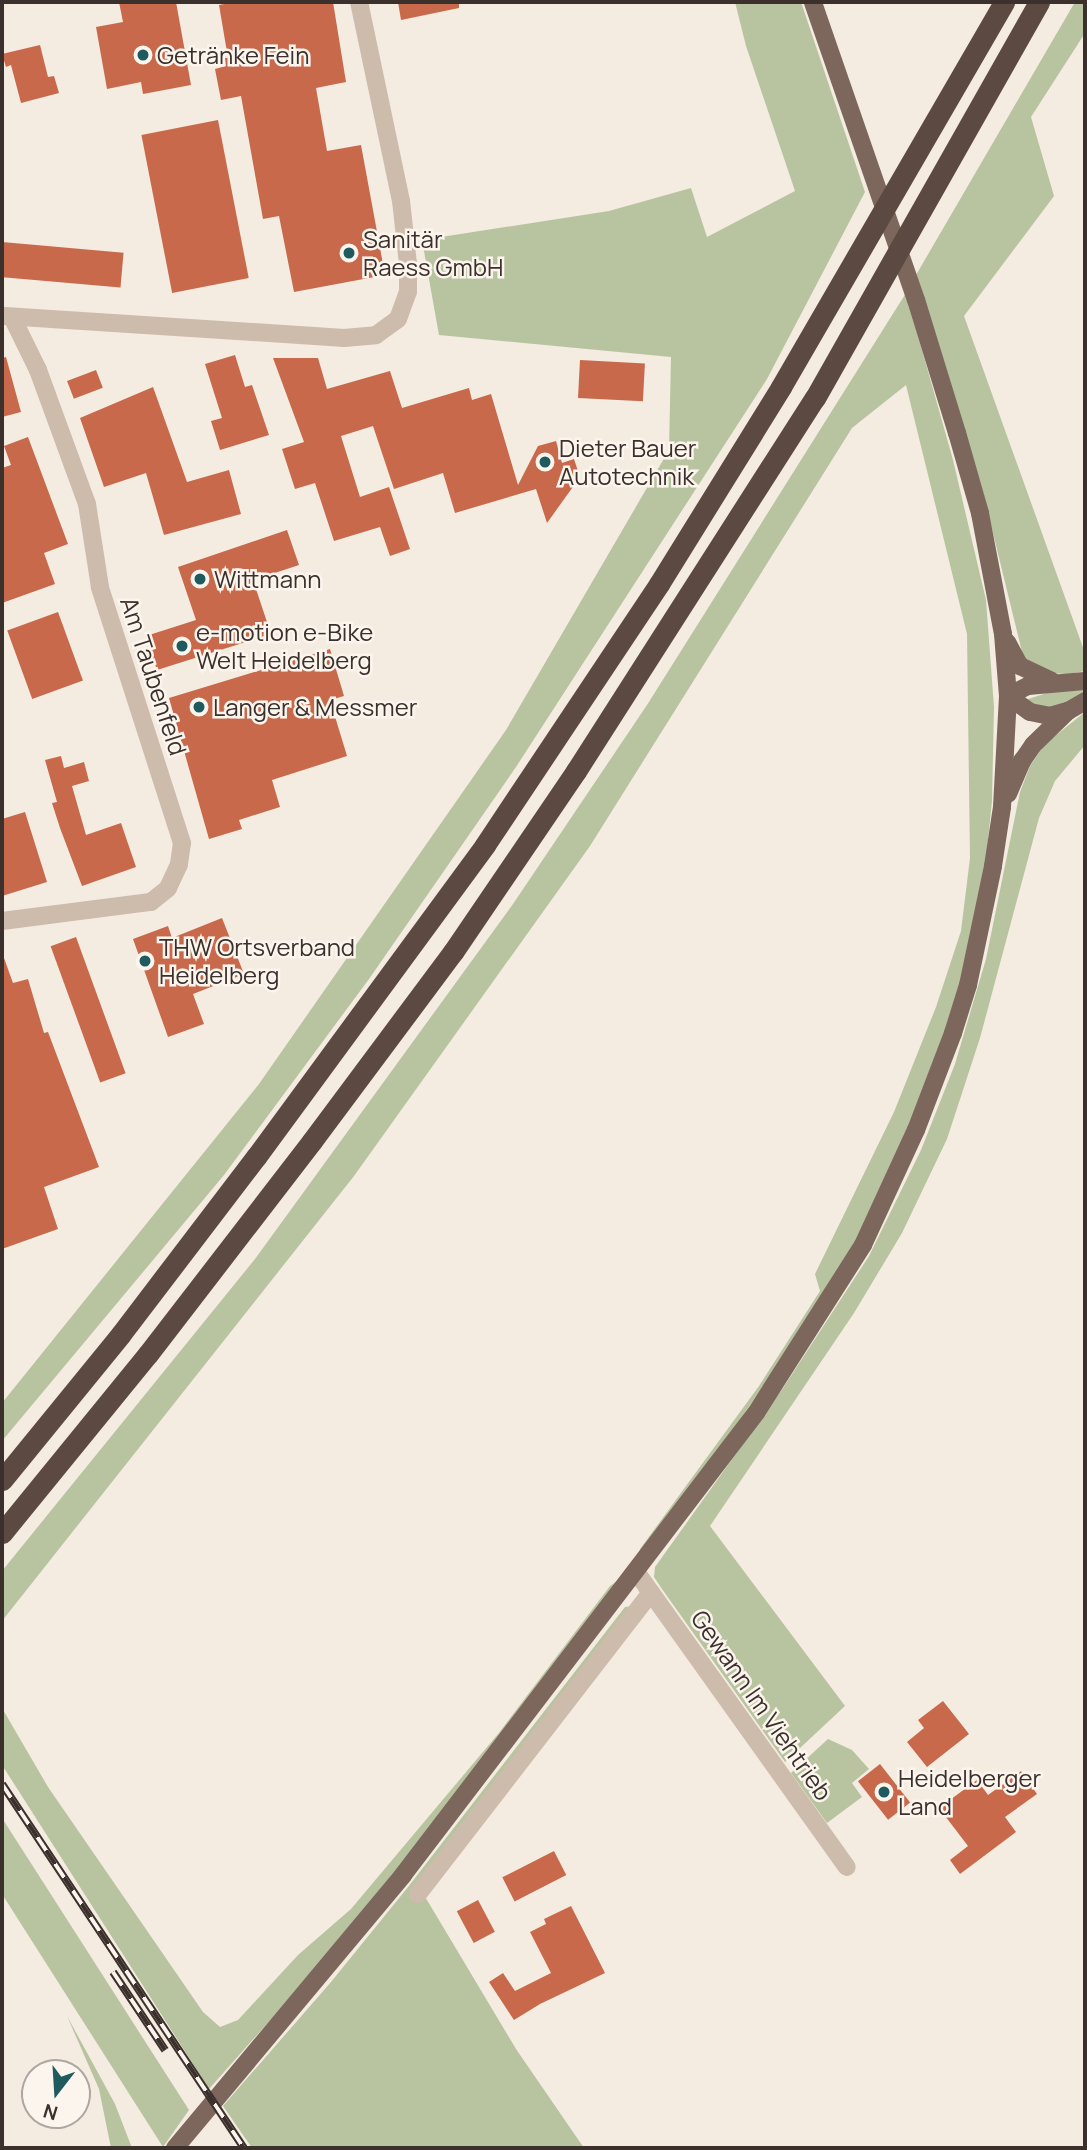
<!DOCTYPE html>
<html>
<head>
<meta charset="utf-8">
<style>
	body { margin:0 }
	#map { position:relative; width:1087px; height:2150px; overflow:hidden; background:#f4ebe1; font-family:Manrope,sans-serif }
	div>[style] { position:absolute }
	[style*='--x'] { left:calc(var(--x)*1px); top:calc(var(--y)*1px); width:calc(var(--w)*1px); rotate:calc(var(--a)*1deg) }
	.green>* { inset:0; background:#b8c4a0 }
	.building>* { inset:0; background:#c8694b; transform-origin:0 0 }
	.minor>* { height:18px; margin:-9px; padding:0 9px; transform-origin:9px; border-radius:9px; background:#cdbbac }
	.major>* { height:18px; margin:-9px; padding:0 9px; transform-origin:9px; border-radius:9px; background:#7d675c }
	.highway>* { height:21px; margin:-10.5px; padding:0 10.5px; transform-origin:10.5px; border-radius:10.5px; background:#5c4a42 }
	.rail>* { height:8px; margin-top:-4px; transform-origin:0; background:repeating-linear-gradient(90deg,#fbf5ee 0 16px,#3b302b 0 32px); box-sizing:border-box; border-block:2px solid #3b302b }
	.dots>* { width:19px; height:19px; translate:-50% -50%; box-sizing:border-box; border:4px solid #fbf5ee; border-radius:50% }
	span { translate:-50% -50%; white-space:nowrap; text-align:center; line-height:1.15; -webkit-text-stroke:5px #fbf5ee; paint-order:stroke }
	.poi-label { font-size:24px; color:#3b302b }
	.left { translate:0 -50%; text-align:left }
	.street-label { font-size:24px; color:#3b302b }
	.frame { position:absolute; inset:0; border:4px solid #3b302b; pointer-events:none }
	.north { position:absolute; left:21px; top:2059px; width:70px; height:70px; box-sizing:border-box; background:#fbf5ee; border:2px solid #aea6a0; border-radius:50%; rotate:197deg; font-size:19px; font-weight:700; line-height:28px; text-align:center; color:#3b302b }
	.north::after { content:''; display:block; margin:auto; width:24px; height:32px; background:#1f5a5e; clip-path:polygon(50% 0,100% 100%,50% 72%,0 100%) }
</style>
</head>
<body>
<div id="map">
	<div class="green">
		<i style="clip-path:polygon(735px 2px,801px 2px,865px 192px,767px 379px,516px 767px,369px 979px,224px 1175px,2px 1441px,2px 1403px,259px 1084px,506px 730px,669px 450px,671px 357px,439px 335px,422px 240px,609px 211px,691px 188px,707px 237px,795px 191px,746px 46px)"></i>
		<i style="clip-path:polygon(1075px 2px,1085px 2px,1085px 33px,1031px 117px,1054px 196px,964px 316px,1085px 653px,1085px 671px,1068px 674px,1047px 673px,1034px 668px,1023px 656px,983px 492px,916px 275px)"></i>
		<i style="clip-path:polygon(906px 293px,953px 460px,986px 600px,994px 707px,992px 801px,985px 869px,960px 994px,930px 1083px,883px 1191px,835px 1278px,788px 1351px,646px 1553px,640px 1549px,759px 1386px,820px 1291px,815px 1274px,894px 1112px,936px 1007px,961px 931px,970px 858px,967px 634px,906px 385px,852px 428px,590px 846px,354px 1176px,2px 1621px,2px 1571px,255px 1259px,513px 904px,647px 705px)"></i>
		<i style="clip-path:polygon(1085px 690px,1085px 694px,1053px 709px,1038px 708px,1025px 700px,1053px 691px)"></i>
		<i style="clip-path:polygon(1085px 712px,1085px 745px,1055px 781px,1039px 818px,980px 1038px,947px 1139px,902px 1233px,854px 1313px,710px 1526px,845px 1706px,785px 1762px,662px 1589px,654px 1577px,655px 1567px,783px 1388px,869px 1256px,921px 1150px,955px 1064px,986px 959px,1020px 792px,1030px 766px,1045px 744px)"></i>
		<i style="clip-path:polygon(626px 1575px,353px 1927px,209px 2089px,2px 1765px,2px 1708px,48px 1787px,203px 2012px,220px 2027px,238px 2020px,298px 1955px,351px 1909px,498px 1734px,610px 1586px)"></i>
		<i style="clip-path:polygon(634px 1606px,424px 1895px,516px 2049px,584px 2148px,252px 2148px,223px 2106px,331px 1982px,408px 1887px,625px 1607px)"></i>
		<i style="clip-path:polygon(828px 1739px,852px 1750px,869px 1769px,852px 1783px,862px 1797px,827px 1823px,791px 1773px)"></i>
		<i style="clip-path:polygon(2px 1818px,189px 2110px,163px 2147px,2px 1894px)"></i>
		<i style="clip-path:polygon(67px 2016px,115px 2104px,132px 2148px,111px 2148px,99px 2089px)"></i>
	</div>
	<div class="building">
		<i style="clip-path:polygon(119px 2px,176px 2px,191px 85px,143px 94px,141px 82px,107px 89px,96px 27px,123px 22px)"></i>
		<i style="clip-path:polygon(235px 2px,333px 2px,346px 82px,316px 88px,327px 151px,361px 145px,385px 275px,294px 292px,279px 216px,263px 219px,241px 96px,221px 100px,215px 69px,226px 66px,225px 58px,228px 58px,219px 5px)"></i>
		<i style="clip-path:polygon(398px 2px,459px 2px,459px 8px,401px 20px)"></i>
		<i style="clip-path:polygon(40px 45px,48px 77px,54px 76px,59px 93px,21px 103px,11px 65px,6px 67px,2px 54px)"></i>
		<i style="left:218px;top:120px;width:161px;height:78px;rotate:79deg"></i>
		<i style="left:2px;top:242px;width:122px;height:35px;rotate:5deg"></i>
		<i style="clip-path:polygon(235px 355px,245px 387px,252px 385px,269px 435px,220px 450px,211px 421px,222px 418px,205px 364px)"></i>
		<i style="clip-path:polygon(6px 357px,21px 412px,2px 417px,2px 358px)"></i>
		<i style="clip-path:polygon(273px 358px,318px 358px,327px 389px,390px 371px,402px 408px,469px 388px,472px 400px,491px 394px,518px 485px,538px 446px,556px 441px,562px 463px,574px 459px,580px 477px,547px 523px,536px 489px,455px 513px,443px 473px,394px 489px,373px 426px,341px 436px,360px 497px,389px 487px,410px 549px,390px 556px,380px 527px,334px 541px,315px 483px,295px 489px,282px 449px,304px 442px)"></i>
		<i style="left:580px;top:360px;width:65px;height:38px;rotate:3deg"></i>
		<i style="left:96px;top:370px;width:19px;height:31px;rotate:69deg"></i>
		<i style="clip-path:polygon(153px 387px,187px 482px,229px 470px,241px 514px,164px 535px,146px 473px,104px 487px,80px 418px)"></i>
		<i style="clip-path:polygon(28px 437px,68px 544px,44px 553px,55px 584px,2px 603px,2px 468px,11px 465px,4px 446px)"></i>
		<i style="clip-path:polygon(287px 530px,299px 565px,253px 580px,271px 634px,157px 670px,146px 636px,196px 620px,178px 567px)"></i>
		<i style="left:58px;top:612px;width:73px;height:54px;rotate:70deg"></i>
		<i style="clip-path:polygon(330px 649px,344px 696px,330px 700px,347px 756px,272px 780px,280px 807px,239px 820px,242px 829px,209px 839px,169px 698px)"></i>
		<i style="clip-path:polygon(61px 756px,64px 768px,84px 762px,89px 781px,72px 786px,86px 835px,121px 823px,136px 867px,82px 886px,60px 828px,52px 803px,57px 802px,45px 760px)"></i>
		<i style="clip-path:polygon(25px 812px,47px 882px,2px 896px,2px 819px)"></i>
		<i style="clip-path:polygon(222px 918px,244px 974px,193px 994px,204px 1024px,168px 1037px,133px 939px,168px 926px,172px 938px)"></i>
		<i style="left:76px;top:937px;width:145px;height:27px;rotate:70deg"></i>
		<i style="clip-path:polygon(2px 958px,4px 958px,13px 983px,28px 979px,44px 1033px,48px 1032px,99px 1167px,44px 1187px,58px 1229px,2px 1249px)"></i>
		<i style="clip-path:polygon(943px 1701px,969px 1734px,927px 1767px,907px 1742px,924px 1728px,918px 1720px)"></i>
		<i style="left:880px;top:1764px;width:49px;height:28px;rotate:52deg"></i>
		<i style="clip-path:polygon(1021px 1771px,1037px 1794px,1005px 1817px,1016px 1832px,960px 1874px,950px 1860px,968px 1846px,939px 1808px,977px 1780px,988px 1795px)"></i>
		<i style="left:554px;top:1851px;width:27px;height:58px;rotate:63deg"></i>
		<i style="left:478px;top:1900px;width:36px;height:24px;rotate:62deg"></i>
		<i style="clip-path:polygon(571px 1906px,605px 1973px,540px 2004px,514px 2020px,489px 1982px,503px 1973px,515px 1991px,551px 1973px,530px 1932px,546px 1924px,544px 1919px)"></i>
	</div>
	<div class="minor">
		<i style="--x:5;--y:316;--w:340;--a:3.7"></i>
		<i style="--x:344;--y:338;--w:32;--a:-5"></i>
		<i style="--x:376;--y:335;--w:27;--a:-36"></i>
		<i style="--x:398;--y:319;--w:29;--a:-70"></i>
		<i style="--x:408;--y:292;--w:28;--a:-90"></i>
		<i style="--x:408;--y:264;--w:63;--a:-96.3"></i>
		<i style="--x:401;--y:201;--w:203;--a:-101.9"></i>
		<i style="--x:2;--y:921;--w:150;--a:-7.3"></i>
		<i style="--x:151;--y:902;--w:22;--a:-39"></i>
		<i style="--x:168;--y:888;--w:26;--a:-65"></i>
		<i style="--x:179;--y:864;--w:21;--a:-82"></i>
		<i style="--x:182;--y:843;--w:269;--a:-107.8"></i>
		<i style="--x:100;--y:587;--w:84;--a:-98.9"></i>
		<i style="--x:87;--y:504;--w:143;--a:-110.1"></i>
		<i style="--x:38;--y:370;--w:59;--a:-116.1"></i>
		<i style="--x:637;--y:1573;--w:361;--a:54.5"></i>
		<i style="--x:418;--y:1894;--w:381;--a:-52.3"></i>
	</div>
	<div class="major">
		<i style="--x:1007;--y:642;--w:27;--a:62"></i>
		<i style="--x:1020;--y:666;--w:35;--a:25"></i>
		<i style="--x:1008;--y:696;--w:27;--a:36"></i>
		<i style="--x:1030;--y:712;--w:20;--a:11"></i>
		<i style="--x:1050;--y:716;--w:19;--a:-16"></i>
		<i style="--x:1068;--y:711;--w:20;--a:-30"></i>
		<i style="--x:1008;--y:696;--w:22;--a:-27"></i>
		<i style="--x:1028;--y:686;--w:57;--a:-5"></i>
		<i style="--x:1008;--y:794;--w:36;--a:-67"></i>
		<i style="--x:1022;--y:761;--w:19;--a:-55"></i>
		<i style="--x:1033;--y:745;--w:49;--a:-44.2"></i>
		<i style="--x:175;--y:2148;--w:356;--a:-50.1"></i>
		<i style="--x:403;--y:1875;--w:581;--a:-52.62"></i>
		<i style="--x:756;--y:1413;--w:199;--a:-57.5"></i>
		<i style="--x:863;--y:1245;--w:127;--a:-65.3"></i>
		<i style="--x:916;--y:1130;--w:104;--a:-69.1"></i>
		<i style="--x:953;--y:1033;--w:50;--a:-72.6"></i>
		<i style="--x:968;--y:985;--w:122;--a:-78.1"></i>
		<i style="--x:993;--y:866;--w:60;--a:-81.3"></i>
		<i style="--x:1002;--y:807;--w:111;--a:-86.9"></i>
		<i style="--x:1008;--y:696;--w:62;--a:-94.6"></i>
		<i style="--x:1003;--y:634;--w:123;--a:-100.8"></i>
		<i style="--x:980;--y:513;--w:83;--a:-106"></i>
		<i style="--x:957;--y:433;--w:139;--a:-107.1"></i>
		<i style="--x:916;--y:300;--w:315;--a:-109.1"></i>
	</div>
	<div class="highway">
		<i style="--x:2;--y:1480;--w:188;--a:-50.8"></i>
		<i style="--x:121;--y:1334;--w:223;--a:-52.7"></i>
		<i style="--x:256;--y:1157;--w:387;--a:-53.7"></i>
		<i style="--x:485;--y:845;--w:314;--a:-56.3"></i>
		<i style="--x:659;--y:584;--w:232;--a:-58.2"></i>
		<i style="--x:781;--y:387;--w:445;--a:-59.9"></i>
		<i style="--x:2;--y:1533;--w:231;--a:-50.8"></i>
		<i style="--x:148;--y:1354;--w:269;--a:-52.4"></i>
		<i style="--x:312;--y:1141;--w:236;--a:-53.3"></i>
		<i style="--x:453;--y:952;--w:219;--a:-55.8"></i>
		<i style="--x:576;--y:771;--w:443;--a:-57.4"></i>
		<i style="--x:815;--y:398;--w:455;--a:-60.5"></i>
	</div>
	<div class="rail">
		<i style="--x:2;--y:1784;--w:437;--a:56.4"></i>
		<i style="--x:113;--y:1972;--w:94;--a:56.3"></i>
	</div>
	<div class="dots">
		<i style="left:143px;top:55px;background:#1f5a5e"></i>
		<i style="left:349px;top:253px;background:#1f5a5e"></i>
		<i style="left:545px;top:462px;background:#1f5a5e"></i>
		<i style="left:200px;top:579px;background:#1f5a5e"></i>
		<i style="left:182px;top:646px;background:#1f5a5e"></i>
		<i style="left:199px;top:707px;background:#1f5a5e"></i>
		<i style="left:145px;top:961px;background:#1f5a5e"></i>
		<i style="left:884px;top:1792px;background:#1f5a5e"></i>
	</div>
	<div class="poi-label">
		<span class="left" style="left:157px;top:55px">Getränke Fein</span>
		<span class="left" style="left:363px;top:253px">Sanitär<br>Raess GmbH</span>
		<span class="left" style="left:559px;top:462px">Dieter Bauer<br>Autotechnik</span>
		<span class="left" style="left:214px;top:579px">Wittmann</span>
		<span class="left" style="left:196px;top:646px">e-motion e-Bike<br>Welt Heidelberg</span>
		<span class="left" style="left:213px;top:707px">Langer &amp; Messmer</span>
		<span class="left" style="left:159px;top:961px">THW Ortsverband<br>Heidelberg</span>
		<span class="left" style="left:898px;top:1792px">Heidelberger<br>Land</span>
	</div>
	<div class="street-label">
		<span style="left:154px;top:676px;rotate:72deg">Am Taubenfeld</span>
		<span style="left:762px;top:1705px;rotate:55deg">Gewann Im Viehtrieb</span>
	</div>
	<div class="frame"></div>
	<div class="north">N</div>
</div>
</body>
</html>
